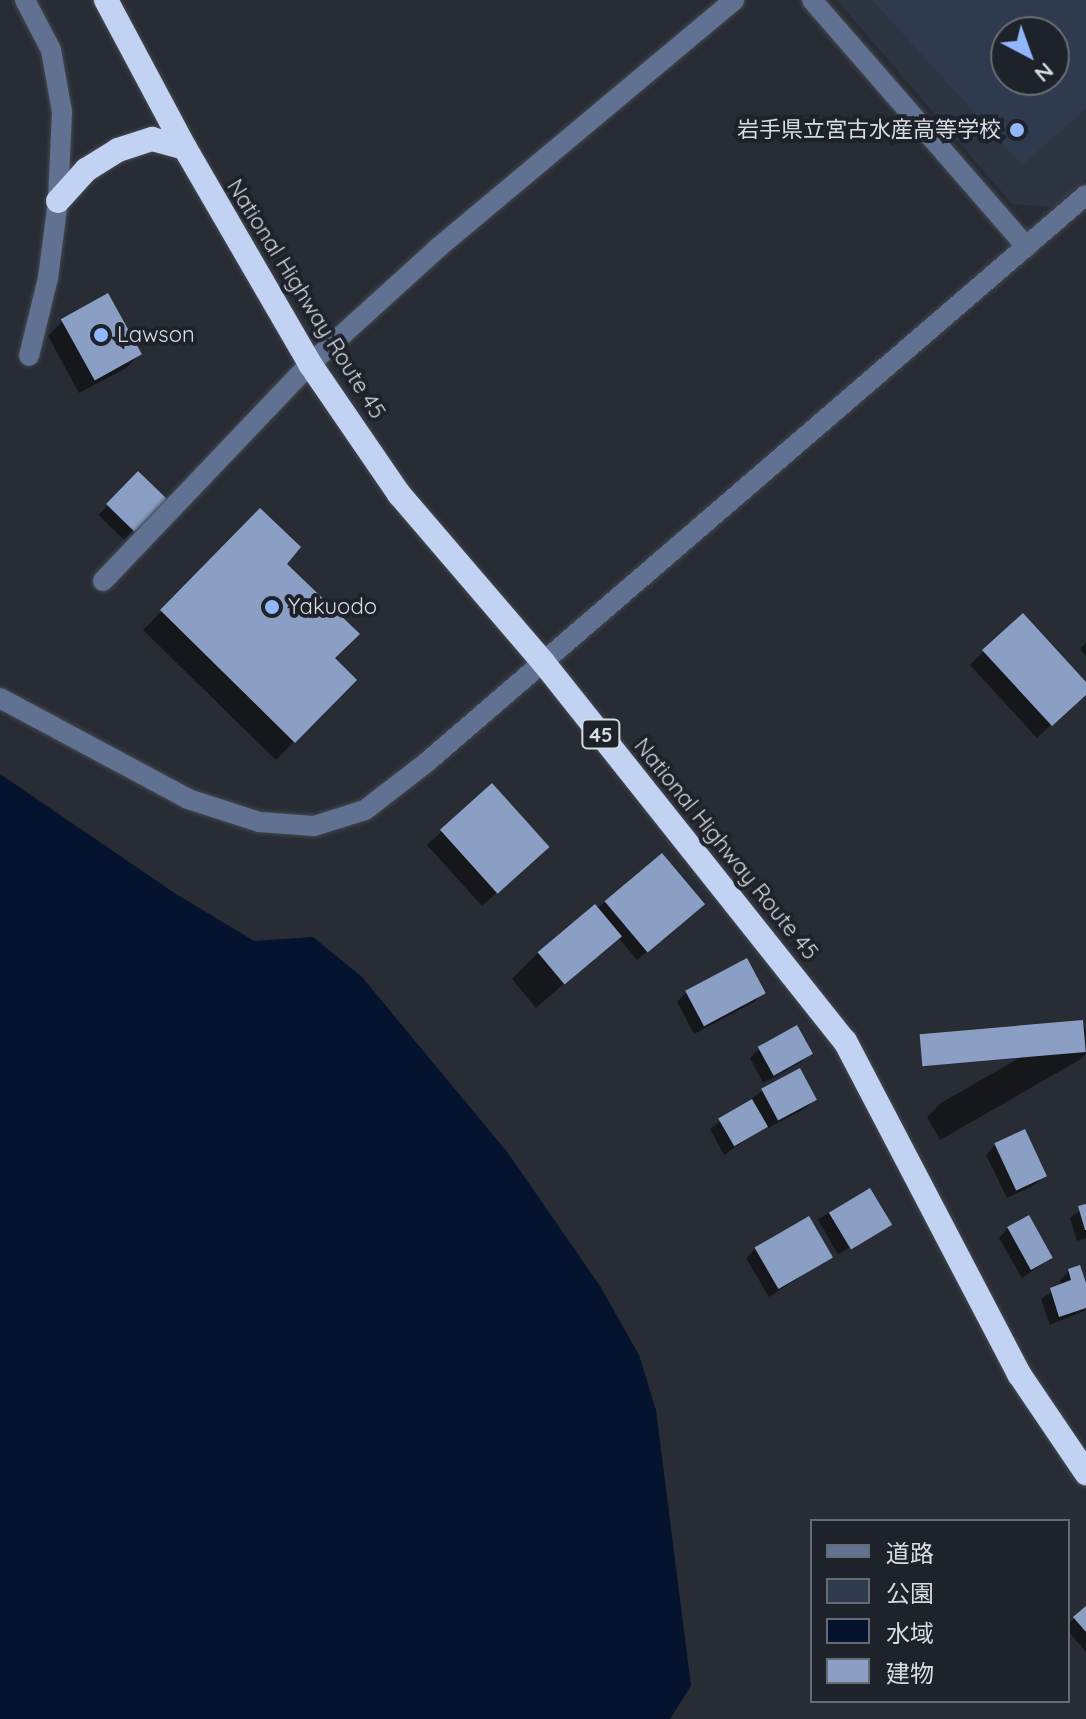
<!DOCTYPE html>
<html>
<head>
<meta charset="utf-8">
<style>
	body { margin:0 }
	#map { position:relative; width:1086px; height:1719px; overflow:hidden; background:#282c34; font-family:Quicksand,"Noto Sans JP",sans-serif }
	div>[style] { position:absolute }
	[style*='--x'] { left:calc(var(--x)*1px); top:calc(var(--y)*1px); width:calc(var(--w)*1px); rotate:calc(var(--a)*1deg) }
	.built>* { inset:0; background:#2d3542 }
	.green>* { inset:0; background:#2f3a4e }
	.water>* { inset:0; background:#06132f }
	.shadow>* { inset:0; background:#0007; transform-origin:0 0 }
	.building>* { inset:0; background:#8b9fc4; transform-origin:0 0 }
	.roads { filter:drop-shadow(0 0 2px #444850) drop-shadow(0 0 2px #444850) }
	.minor>* { height:20px; margin:-10px; padding:0 10px; transform-origin:10px; border-radius:10px; background:#617191 }
	.highway>* { height:24px; margin:-12px; padding:0 12px; transform-origin:12px; border-radius:12px; background:#c1d2f2 }
	.dots>* { width:22px; height:22px; translate:-50% -50%; box-sizing:border-box; border:4px solid #1e222a; border-radius:50% }
	span { translate:-50% -50%; white-space:nowrap; text-align:center; line-height:1.15; -webkit-text-stroke:8px #1e222a; paint-order:stroke }
	.shield-label span { padding:2px 6px; background:#1e222a; border:2px solid; border-radius:6px; -webkit-text-stroke-width:0 }
	.shield-label { font-size:20px; color:#d8dbe0; font-weight:700 }
	.poi-label { font-size:22px; color:#d8dbe0 }
	.right { translate:-100% -50%; text-align:right }
	.left { translate:0 -50%; text-align:left }
	.street-label { font-size:22px; color:#d8dbe0 }
	.legend { position:absolute; left:810px; top:1519px; width:260px; height:184px; box-sizing:border-box; background:#1e222a; border:2px solid #686c73; margin:0; padding:10px 14px; list-style:none; font-size:24px; color:#d8dbe0 }
	.legend li { display:flex; align-items:center; gap:16px; height:40px }
	.legend b { width:40px; border:2px solid #686c73 }
	.north { position:absolute; left:990px; top:16px; width:80px; height:80px; box-sizing:border-box; background:#1e222a; border:2px solid #686c73; border-radius:50%; rotate:139deg; font-size:22px; font-weight:700; line-height:32px; text-align:center; color:#d8dbe0 }
	.north::after { content:''; display:block; margin:auto; width:28px; height:36px; background:#93b7fd; clip-path:polygon(50% 0,100% 100%,50% 72%,0 100%) }
</style>
</head>
<body>
<div id="map">
	<div class="built">
		<i style="clip-path:polygon(evenodd,837px 0,1086px 0,1086px 179px,1054px 207px,1012px 204px,837px 0,1006px 32px,1054px 32px,1054px 80px,1006px 80px,1006px 32px)"></i>
	</div>
	<div class="green">
		<i style="clip-path:polygon(evenodd,872px 0,1086px 0,1086px 109px,1022px 165px,872px 0,1006px 32px,1054px 32px,1054px 80px,1006px 80px,1006px 32px)"></i>
	</div>
	<div class="water">
		<i style="clip-path:polygon(0 774px,176px 894px,254px 941px,313px 937px,362px 977px,508px 1153px,600px 1286px,639px 1355px,656px 1410px,691px 1686px,670px 1719px,0 1719px)"></i>
	</div>
	<div class="shadow">
		<i style="clip-path:polygon(108px 296px,140px 354px,126px 368px,79px 393px,48px 336px,62px 322px)"></i>
		<i style="left:138px;top:474px;width:36px;height:57px;rotate:44deg"></i>
		<i style="clip-path:polygon(260px 511px,332px 659px,354px 680px,276px 760px,143px 630px)"></i>
		<i style="clip-path:polygon(1086px 643px,1086px 656px,1080px 649px)"></i>
		<i style="clip-path:polygon(984px 651px,1086px 685px,1086px 692px,1037px 738px,970px 665px)"></i>
		<i style="clip-path:polygon(492px 786px,532px 861px,482px 906px,427px 845px)"></i>
		<i style="clip-path:polygon(605px 902px,693px 913px,637px 960px,618px 937px,536px 1008px,512px 979px,538px 953px)"></i>
		<i style="clip-path:polygon(746px 960px,763px 993px,754px 1002px,694px 1034px,677px 1002px,686px 993px)"></i>
		<i style="clip-path:polygon(1082px 1022px,1086px 1030px,1086px 1054px,1081px 1059px,940px 1140px,927px 1117px,941px 1103px)"></i>
		<i style="clip-path:polygon(759px 1049px,810px 1053px,801px 1062px,763px 1083px,750px 1058px)"></i>
		<i style="clip-path:polygon(799px 1071px,815px 1099px,806px 1108px,768px 1128px,766px 1126px,724px 1155px,710px 1129px,762px 1091px)"></i>
		<i style="clip-path:polygon(995px 1145px,1045px 1175px,1036px 1184px,1007px 1198px,986px 1155px)"></i>
		<i style="left:869px;top:1190px;width:40px;height:59px;rotate:60deg"></i>
		<i style="clip-path:polygon(1086px 1206px,1086px 1238px,1077px 1241px,1070px 1218px)"></i>
		<i style="clip-path:polygon(1008px 1228px,1051px 1258px,1022px 1278px,999px 1238px)"></i>
		<i style="clip-path:polygon(755px 1249px,831px 1257px,769px 1297px,746px 1258px)"></i>
		<i style="clip-path:polygon(1069px 1271px,1086px 1290px,1086px 1310px,1050px 1325px,1041px 1299px,1061px 1286px,1060px 1280px)"></i>
		<i style="clip-path:polygon(1086px 1608px,1086px 1652px,1068px 1631px,1068px 1624px)"></i>
	</div>
	<div class="building">
		<i style="left:108px;top:293px;width:70px;height:54px;rotate:61deg"></i>
		<i style="left:138px;top:471px;width:40px;height:46px;rotate:44deg"></i>
		<i style="clip-path:polygon(260px 508px,301px 547px,287px 564px,360px 634px,335px 658px,357px 680px,295px 743px,160px 610px)"></i>
		<i style="clip-path:polygon(1023px 613px,1086px 682px,1086px 695px,1052px 726px,982px 650px)"></i>
		<i style="left:492px;top:783px;width:86px;height:70px;rotate:48deg"></i>
		<i style="left:662px;top:853px;width:67px;height:75px;rotate:50deg"></i>
		<i style="left:595px;top:904px;width:42px;height:75px;rotate:50deg"></i>
		<i style="left:747px;top:958px;width:40px;height:70px;rotate:62deg"></i>
		<i style="left:1083px;top:1020px;width:32px;height:164px;rotate:85deg"></i>
		<i style="left:797px;top:1025px;width:33px;height:45px;rotate:61deg"></i>
		<i style="left:800px;top:1068px;width:36px;height:44px;rotate:62deg"></i>
		<i style="left:752px;top:1099px;width:32px;height:39px;rotate:60deg"></i>
		<i style="left:1025px;top:1129px;width:52px;height:34px;rotate:65deg"></i>
		<i style="left:870px;top:1188px;width:43px;height:48px;rotate:59deg"></i>
		<i style="clip-path:polygon(1086px 1204px,1086px 1230px,1085px 1230px,1078px 1206px)"></i>
		<i style="left:1029px;top:1215px;width:49px;height:25px;rotate:61deg"></i>
		<i style="left:809px;top:1216px;width:48px;height:63px;rotate:60deg"></i>
		<i style="clip-path:polygon(1080px 1265px,1086px 1283px,1086px 1308px,1059px 1317px,1050px 1288px,1071px 1280px,1068px 1269px)"></i>
		<i style="clip-path:polygon(1086px 1606px,1086px 1632px,1073px 1617px)"></i>
	</div>
	<div class="roads">
		<div class="minor">
			<i style="--x:25;--y:0;--w:56;--a:62.5"></i>
			<i style="--x:51;--y:50;--w:63;--a:79.9"></i>
			<i style="--x:62;--y:112;--w:89;--a:92.6"></i>
			<i style="--x:58;--y:201;--w:78;--a:97.4"></i>
			<i style="--x:48;--y:278;--w:80;--a:103.7"></i>
			<i style="--x:812;--y:0;--w:327;--a:49"></i>
			<i style="--x:103;--y:581;--w:300;--a:-46.4"></i>
			<i style="--x:310;--y:364;--w:174;--a:-42.2"></i>
			<i style="--x:439;--y:247;--w:385;--a:-39.9"></i>
			<i style="--x:0;--y:698;--w:213;--a:28.2"></i>
			<i style="--x:188;--y:799;--w:75;--a:17.9"></i>
			<i style="--x:259;--y:822;--w:55;--a:4.2"></i>
			<i style="--x:314;--y:826;--w:53;--a:-17.4"></i>
			<i style="--x:365;--y:810;--w:78;--a:-37.7"></i>
			<i style="--x:427;--y:762;--w:869;--a:-40.71"></i>
		</div>
		<div class="highway">
			<i style="--x:106;--y:0;--w:168;--a:61.9"></i>
			<i style="--x:185;--y:148;--w:250;--a:59.9"></i>
			<i style="--x:310;--y:364;--w:158;--a:55.6"></i>
			<i style="--x:399;--y:494;--w:221;--a:49.4"></i>
			<i style="--x:543;--y:662;--w:485;--a:51.5"></i>
			<i style="--x:845;--y:1041;--w:376;--a:62.4"></i>
			<i style="--x:1019;--y:1374;--w:120;--a:55.9"></i>
			<i style="--x:58;--y:201;--w:42;--a:-47.9"></i>
			<i style="--x:86;--y:170;--w:38;--a:-32"></i>
			<i style="--x:118;--y:150;--w:36;--a:-18"></i>
			<i style="--x:152;--y:139;--w:34;--a:15"></i>
		</div>
	</div>
	<div class="dots">
		<i style="left:1017px;top:130px;background:#93b7fd"></i>
		<i style="left:101px;top:335px;background:#93b7fd"></i>
		<i style="left:272px;top:607px;background:#93b7fd"></i>
	</div>
	<div class="shield-label">
		<span style="left:601px;top:734px">45</span>
	</div>
	<div class="poi-label">
		<span class="right" style="left:1001px;top:130px">岩手県立宮古水産高等学校</span>
		<span class="left" style="left:117px;top:335px">Lawson</span>
		<span class="left" style="left:288px;top:607px">Yakuodo</span>
	</div>
	<div class="street-label">
		<span style="left:306px;top:299px;rotate:58deg">National Highway Route 45</span>
		<span style="left:726px;top:849px;rotate:51deg">National Highway Route 45</span>
	</div>
	<ul class="legend">
	<li><b style="height:10px;background:#617191"></b>道路</li>
	<li><b style="height:22px;background:#2f3a4e"></b>公園</li>
	<li><b style="height:22px;background:#06132f"></b>水域</li>
	<li><b style="height:22px;background:#8b9fc4"></b>建物</li>
	</ul>
	<div class="north">N</div>
</div>
</body>
</html>
